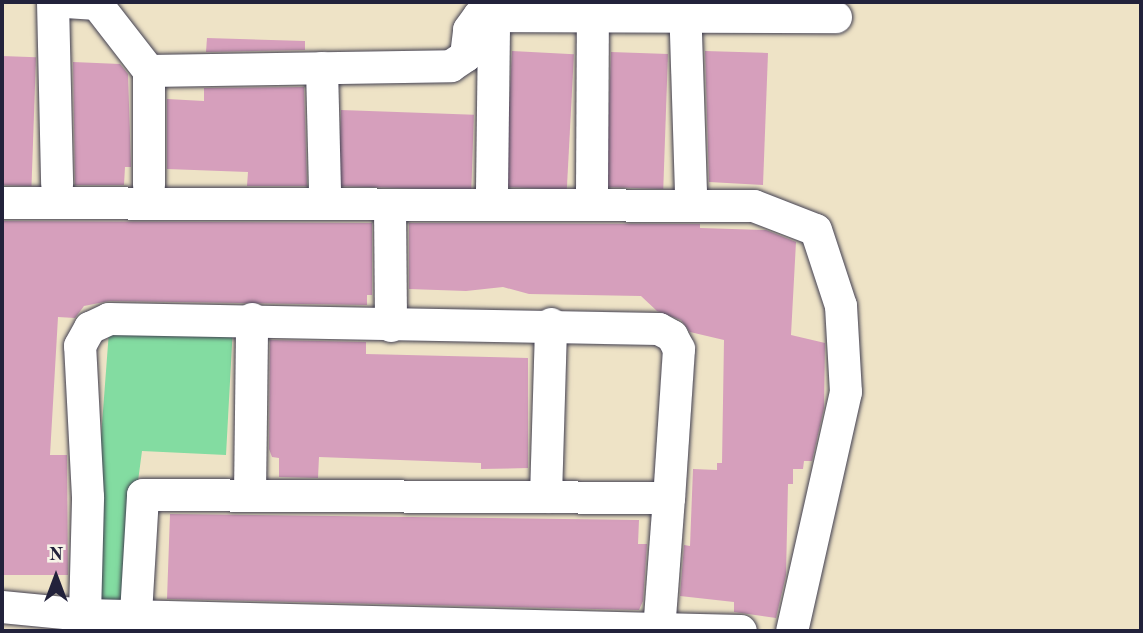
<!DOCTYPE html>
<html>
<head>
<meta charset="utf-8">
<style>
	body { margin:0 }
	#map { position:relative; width:1143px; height:633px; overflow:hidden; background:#eee3c6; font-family:"Old Standard TT",serif }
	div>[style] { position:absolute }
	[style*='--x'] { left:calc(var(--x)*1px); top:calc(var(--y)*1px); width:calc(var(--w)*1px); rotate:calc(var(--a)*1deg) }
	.green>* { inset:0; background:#83dca1 }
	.building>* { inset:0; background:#d69fbc; transform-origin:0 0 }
	.roads { filter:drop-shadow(0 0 2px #413f50) drop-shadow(0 0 2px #413f50) }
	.minor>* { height:32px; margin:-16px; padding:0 16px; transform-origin:16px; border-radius:16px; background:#fff }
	span { translate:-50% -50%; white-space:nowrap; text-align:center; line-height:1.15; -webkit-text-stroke:6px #f7f3e8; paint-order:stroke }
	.frame { position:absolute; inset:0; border:4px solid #22223b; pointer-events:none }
	.north { position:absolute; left:21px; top:542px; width:70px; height:70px; -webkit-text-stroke:5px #f7f3e8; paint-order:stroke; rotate:0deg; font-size:19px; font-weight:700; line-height:28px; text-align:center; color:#22223b }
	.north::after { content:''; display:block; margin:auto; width:24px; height:32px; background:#22223b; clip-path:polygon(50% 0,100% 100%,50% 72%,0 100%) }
</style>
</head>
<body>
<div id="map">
	<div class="green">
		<i style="clip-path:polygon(233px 326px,226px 455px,142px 451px,122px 602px,89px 598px,109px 331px)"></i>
	</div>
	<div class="building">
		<i style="clip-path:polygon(207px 38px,305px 41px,305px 50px,206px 52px)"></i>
		<i style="left:512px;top:51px;width:62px;height:136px;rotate:3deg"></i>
		<i style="clip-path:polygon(705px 51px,768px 53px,763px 185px,709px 182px)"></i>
		<i style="left:611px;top:52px;width:57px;height:135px;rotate:2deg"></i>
		<i style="left:2px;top:56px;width:34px;height:129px;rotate:2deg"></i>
		<i style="clip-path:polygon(73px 62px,120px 64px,128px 74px,131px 167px,125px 167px,124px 185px,75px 185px)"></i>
		<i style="clip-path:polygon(304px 87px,307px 186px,247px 186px,248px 172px,167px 169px,167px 99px,204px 101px,204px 88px)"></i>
		<i style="left:341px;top:110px;width:133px;height:76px;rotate:2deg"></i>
		<i style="clip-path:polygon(2px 221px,372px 223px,372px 295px,367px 295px,367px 305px,109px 301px,84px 306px,75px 318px,58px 317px,50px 455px,67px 455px,68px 575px,2px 575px)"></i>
		<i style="clip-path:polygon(409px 223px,700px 224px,700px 228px,766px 230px,796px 242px,791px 335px,825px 343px,824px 408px,812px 461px,804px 461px,803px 469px,793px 469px,793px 484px,788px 484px,786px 575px,776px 618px,734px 612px,734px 602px,680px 596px,684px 545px,690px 546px,693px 469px,717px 470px,717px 463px,722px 463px,724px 340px,690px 332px,681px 320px,657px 311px,641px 296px,529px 294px,503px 287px,466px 291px,409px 289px)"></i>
		<i style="clip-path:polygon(270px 340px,366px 342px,366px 354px,528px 358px,528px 468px,481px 469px,481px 463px,319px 457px,318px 478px,279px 477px,279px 458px,272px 457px,269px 449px)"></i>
		<i style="clip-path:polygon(170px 514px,639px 520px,638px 544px,647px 544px,643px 601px,639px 610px,167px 599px)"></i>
	</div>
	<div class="roads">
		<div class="minor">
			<i style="--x:53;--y:2;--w:182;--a:88.7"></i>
			<i style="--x:66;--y:2;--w:31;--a:4"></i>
			<i style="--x:97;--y:4;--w:85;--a:52.2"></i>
			<i style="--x:149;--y:71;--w:302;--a:-0.9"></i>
			<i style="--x:451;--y:66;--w:18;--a:-34"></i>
			<i style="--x:466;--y:56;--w:26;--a:-83"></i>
			<i style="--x:469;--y:30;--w:17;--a:-54"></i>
			<i style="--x:479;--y:16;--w:357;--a:0.2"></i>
			<i style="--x:685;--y:2;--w:192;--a:88.2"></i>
			<i style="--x:322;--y:68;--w:121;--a:88.6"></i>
			<i style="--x:149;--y:185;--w:114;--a:-90"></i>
			<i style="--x:492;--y:191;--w:176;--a:-89.3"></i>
			<i style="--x:592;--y:193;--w:179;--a:-89.7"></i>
			<i style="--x:2;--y:203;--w:752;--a:0.23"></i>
			<i style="--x:754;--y:206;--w:66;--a:21.2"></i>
			<i style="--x:816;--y:230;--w:80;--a:71.8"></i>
			<i style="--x:841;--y:306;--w:86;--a:86.7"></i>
			<i style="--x:846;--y:392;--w:245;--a:102.7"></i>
			<i style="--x:390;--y:206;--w:120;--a:89.5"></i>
			<i style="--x:250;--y:495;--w:176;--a:-89.3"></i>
			<i style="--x:546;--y:497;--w:173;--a:-88.3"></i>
			<i style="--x:2;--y:607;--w:83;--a:5.5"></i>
			<i style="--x:85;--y:615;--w:656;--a:1.4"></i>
			<i style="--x:79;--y:631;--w:17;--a:-69"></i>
			<i style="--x:85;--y:615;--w:118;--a:-88.5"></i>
			<i style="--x:88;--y:497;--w:151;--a:-93"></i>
			<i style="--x:80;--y:346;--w:21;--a:-61"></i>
			<i style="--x:90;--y:328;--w:21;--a:-25"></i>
			<i style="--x:109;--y:319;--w:550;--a:1.04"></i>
			<i style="--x:659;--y:329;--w:15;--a:28"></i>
			<i style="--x:672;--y:336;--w:15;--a:62"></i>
			<i style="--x:679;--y:349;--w:149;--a:93.8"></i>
			<i style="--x:135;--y:631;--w:136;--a:-86.6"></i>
			<i style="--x:143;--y:495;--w:526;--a:0.33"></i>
			<i style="--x:669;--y:498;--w:133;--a:94.3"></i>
		</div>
	</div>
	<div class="frame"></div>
	<div class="north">N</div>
</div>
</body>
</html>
